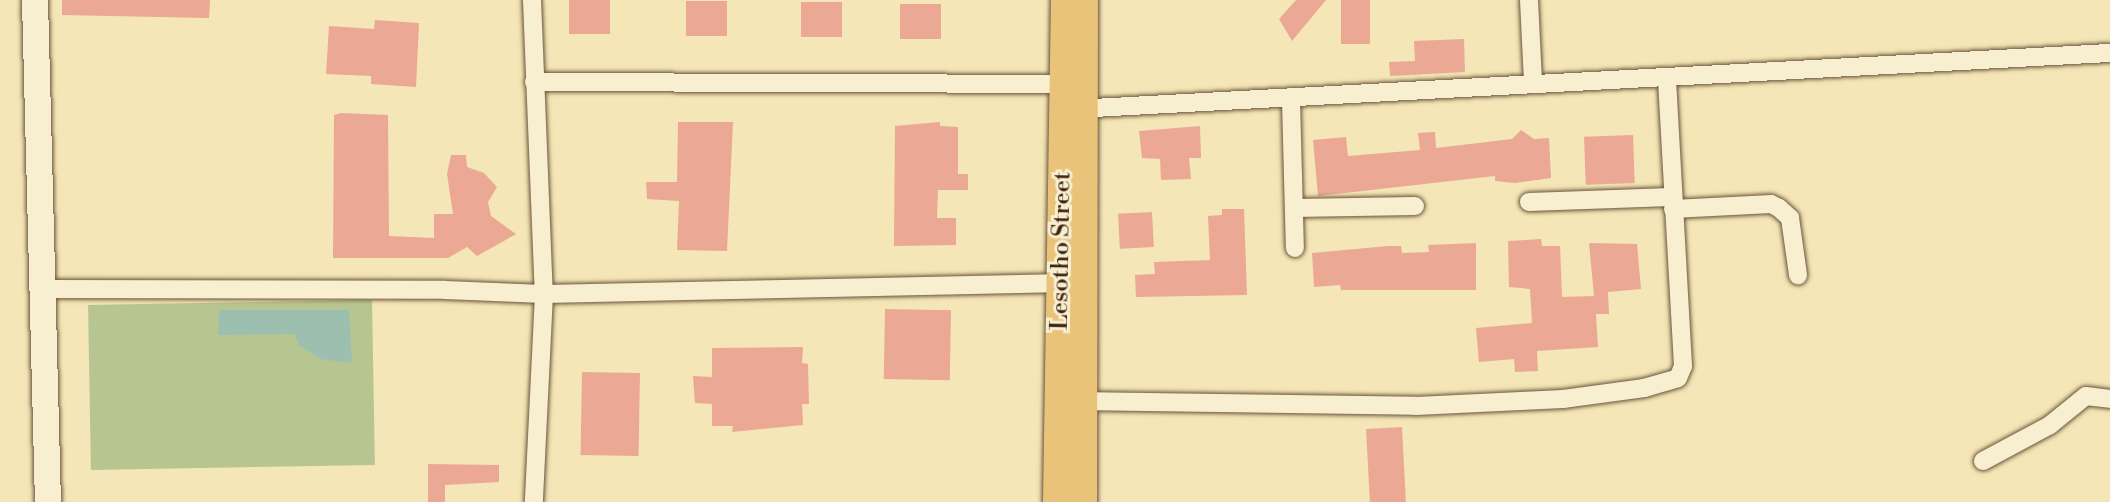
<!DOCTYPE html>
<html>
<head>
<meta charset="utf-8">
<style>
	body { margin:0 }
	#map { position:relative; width:2110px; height:502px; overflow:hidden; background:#f4e6b6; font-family:"Libre Bodoni",serif }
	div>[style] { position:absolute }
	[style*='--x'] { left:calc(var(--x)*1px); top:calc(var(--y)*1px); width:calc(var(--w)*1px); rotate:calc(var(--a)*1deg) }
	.green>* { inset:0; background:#b7c691; transform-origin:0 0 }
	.water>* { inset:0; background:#9cbfaf }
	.building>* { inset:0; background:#eba895; transform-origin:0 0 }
	.roads { filter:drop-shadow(0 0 2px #6b533a) drop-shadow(0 0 2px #6b533a) }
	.street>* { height:18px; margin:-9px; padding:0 9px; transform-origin:9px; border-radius:9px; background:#f8efd0 }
	.secondary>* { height:26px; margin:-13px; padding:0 13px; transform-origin:13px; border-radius:13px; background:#f8efd0 }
	.primary>* { height:28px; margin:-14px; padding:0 14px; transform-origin:14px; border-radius:14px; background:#eac37b }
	span { translate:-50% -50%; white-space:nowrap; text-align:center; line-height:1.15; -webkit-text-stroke:6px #f8efd0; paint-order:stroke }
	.street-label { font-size:24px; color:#3d2211 }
</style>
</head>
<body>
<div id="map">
	<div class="green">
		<i style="left:372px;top:300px;width:165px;height:284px;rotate:89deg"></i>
	</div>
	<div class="water">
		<i style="clip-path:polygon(219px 310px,349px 310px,352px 363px,320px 359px,299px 345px,294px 334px,218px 335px)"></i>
	</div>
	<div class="building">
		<i style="clip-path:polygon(62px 0,210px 0,209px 18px,62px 15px)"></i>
		<i style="left:569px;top:0;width:41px;height:34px"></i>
		<i style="clip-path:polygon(1296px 0,1326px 0,1292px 41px,1279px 19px)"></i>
		<i style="left:1341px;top:0;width:29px;height:44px"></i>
		<i style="left:686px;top:1px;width:41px;height:35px"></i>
		<i style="left:801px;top:2px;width:41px;height:35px"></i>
		<i style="left:900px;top:4px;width:41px;height:35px"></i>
		<i style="clip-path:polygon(375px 20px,419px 23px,416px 87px,371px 84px,371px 76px,326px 74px,329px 26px,374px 29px)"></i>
		<i style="clip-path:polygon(1464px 39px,1465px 72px,1390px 76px,1389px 62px,1415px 61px,1414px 41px)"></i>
		<i style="clip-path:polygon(341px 113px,388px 115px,389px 236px,434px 238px,434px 214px,453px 214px,447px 174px,451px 155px,466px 155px,467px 167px,484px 173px,497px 187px,488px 202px,491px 216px,516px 234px,477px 256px,467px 247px,448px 258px,333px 258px,334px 115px)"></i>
		<i style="clip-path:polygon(678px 122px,733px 122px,727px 251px,677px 250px,679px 201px,647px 199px,646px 182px,677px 182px)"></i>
		<i style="clip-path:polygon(940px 122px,940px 126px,958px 127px,958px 174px,968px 174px,968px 190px,938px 190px,937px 218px,956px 218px,956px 245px,894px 246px,895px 126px)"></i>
		<i style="clip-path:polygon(1200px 126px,1201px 158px,1189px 158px,1191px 179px,1161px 180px,1160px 159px,1142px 158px,1139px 131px)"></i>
		<i style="clip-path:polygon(1521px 130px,1534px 139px,1549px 138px,1551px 178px,1515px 183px,1495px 181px,1495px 176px,1318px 196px,1313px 140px,1346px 137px,1348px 156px,1420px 150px,1418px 133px,1435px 132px,1436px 148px,1512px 139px)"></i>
		<i style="left:1633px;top:135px;width:48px;height:49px;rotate:88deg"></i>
		<i style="clip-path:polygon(1222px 209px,1244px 209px,1247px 295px,1136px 297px,1135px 275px,1155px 274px,1154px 262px,1210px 260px,1208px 216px,1222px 215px)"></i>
		<i style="left:1152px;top:212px;width:35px;height:34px;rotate:87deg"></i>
		<i style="clip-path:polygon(1541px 239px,1542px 246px,1560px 246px,1562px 297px,1594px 296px,1589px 243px,1637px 244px,1641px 289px,1608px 292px,1609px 314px,1596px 314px,1598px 347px,1537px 351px,1538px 371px,1515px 372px,1514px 359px,1479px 362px,1476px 328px,1532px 323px,1530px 289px,1509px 287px,1508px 241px)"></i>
		<i style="clip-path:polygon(1476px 243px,1476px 290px,1341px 290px,1340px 285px,1314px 287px,1312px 253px,1388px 246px,1401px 246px,1402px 253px,1429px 252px,1428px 245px)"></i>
		<i style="left:885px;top:309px;width:66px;height:70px;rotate:1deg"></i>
		<i style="clip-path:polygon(803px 347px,802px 363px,808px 364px,809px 404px,802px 404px,803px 425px,732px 432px,733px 426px,712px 426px,712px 404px,695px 403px,693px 376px,712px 377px,712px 348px)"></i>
		<i style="left:582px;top:372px;width:58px;height:83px;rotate:1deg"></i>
		<i style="left:1402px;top:427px;width:75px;height:36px;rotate:87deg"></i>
		<i style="clip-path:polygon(428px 464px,499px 465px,499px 482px,445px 485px,445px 502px,428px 502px)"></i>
	</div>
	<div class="roads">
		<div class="street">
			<i style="--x:532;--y:0;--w:294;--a:87.7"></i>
			<i style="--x:544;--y:294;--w:208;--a:92.8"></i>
			<i style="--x:1529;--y:0;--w:83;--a:87.2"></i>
			<i style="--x:534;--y:82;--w:538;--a:0.21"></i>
			<i style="--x:1291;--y:100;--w:148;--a:88.5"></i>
			<i style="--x:1075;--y:109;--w:1037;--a:-3.1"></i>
			<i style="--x:1529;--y:202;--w:142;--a:-2"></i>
			<i style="--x:1294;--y:208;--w:121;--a:-0.9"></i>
			<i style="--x:1673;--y:209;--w:98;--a:-2.9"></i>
			<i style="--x:1771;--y:204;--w:9;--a:27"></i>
			<i style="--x:1779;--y:208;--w:15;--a:42"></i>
			<i style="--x:1790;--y:218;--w:58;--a:82"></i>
			<i style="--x:42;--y:289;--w:403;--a:0.1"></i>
			<i style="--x:445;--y:290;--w:99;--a:2.3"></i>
			<i style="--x:544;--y:294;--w:527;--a:-1.2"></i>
			<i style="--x:1075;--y:401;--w:341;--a:0.8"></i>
			<i style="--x:1416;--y:406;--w:147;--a:-2.7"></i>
			<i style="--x:1563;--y:399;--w:82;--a:-7.7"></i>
			<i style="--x:1644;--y:388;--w:35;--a:-16"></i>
			<i style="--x:1678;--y:378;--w:13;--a:-67"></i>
			<i style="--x:1683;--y:366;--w:288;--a:-93.2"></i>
			<i style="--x:1983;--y:461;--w:76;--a:-28.2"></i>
			<i style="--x:2050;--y:425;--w:46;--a:-38.9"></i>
			<i style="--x:2086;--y:396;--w:24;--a:7"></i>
		</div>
		<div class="secondary">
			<i style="--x:35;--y:0;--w:502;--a:88.52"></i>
		</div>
		<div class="primary">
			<i style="--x:1057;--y:502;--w:502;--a:-89.09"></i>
			<i style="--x:1083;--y:502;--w:502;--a:-89.89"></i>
		</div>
	</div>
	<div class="street-label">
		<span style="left:1062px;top:251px;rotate:-89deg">Lesotho Street</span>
	</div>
</div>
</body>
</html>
